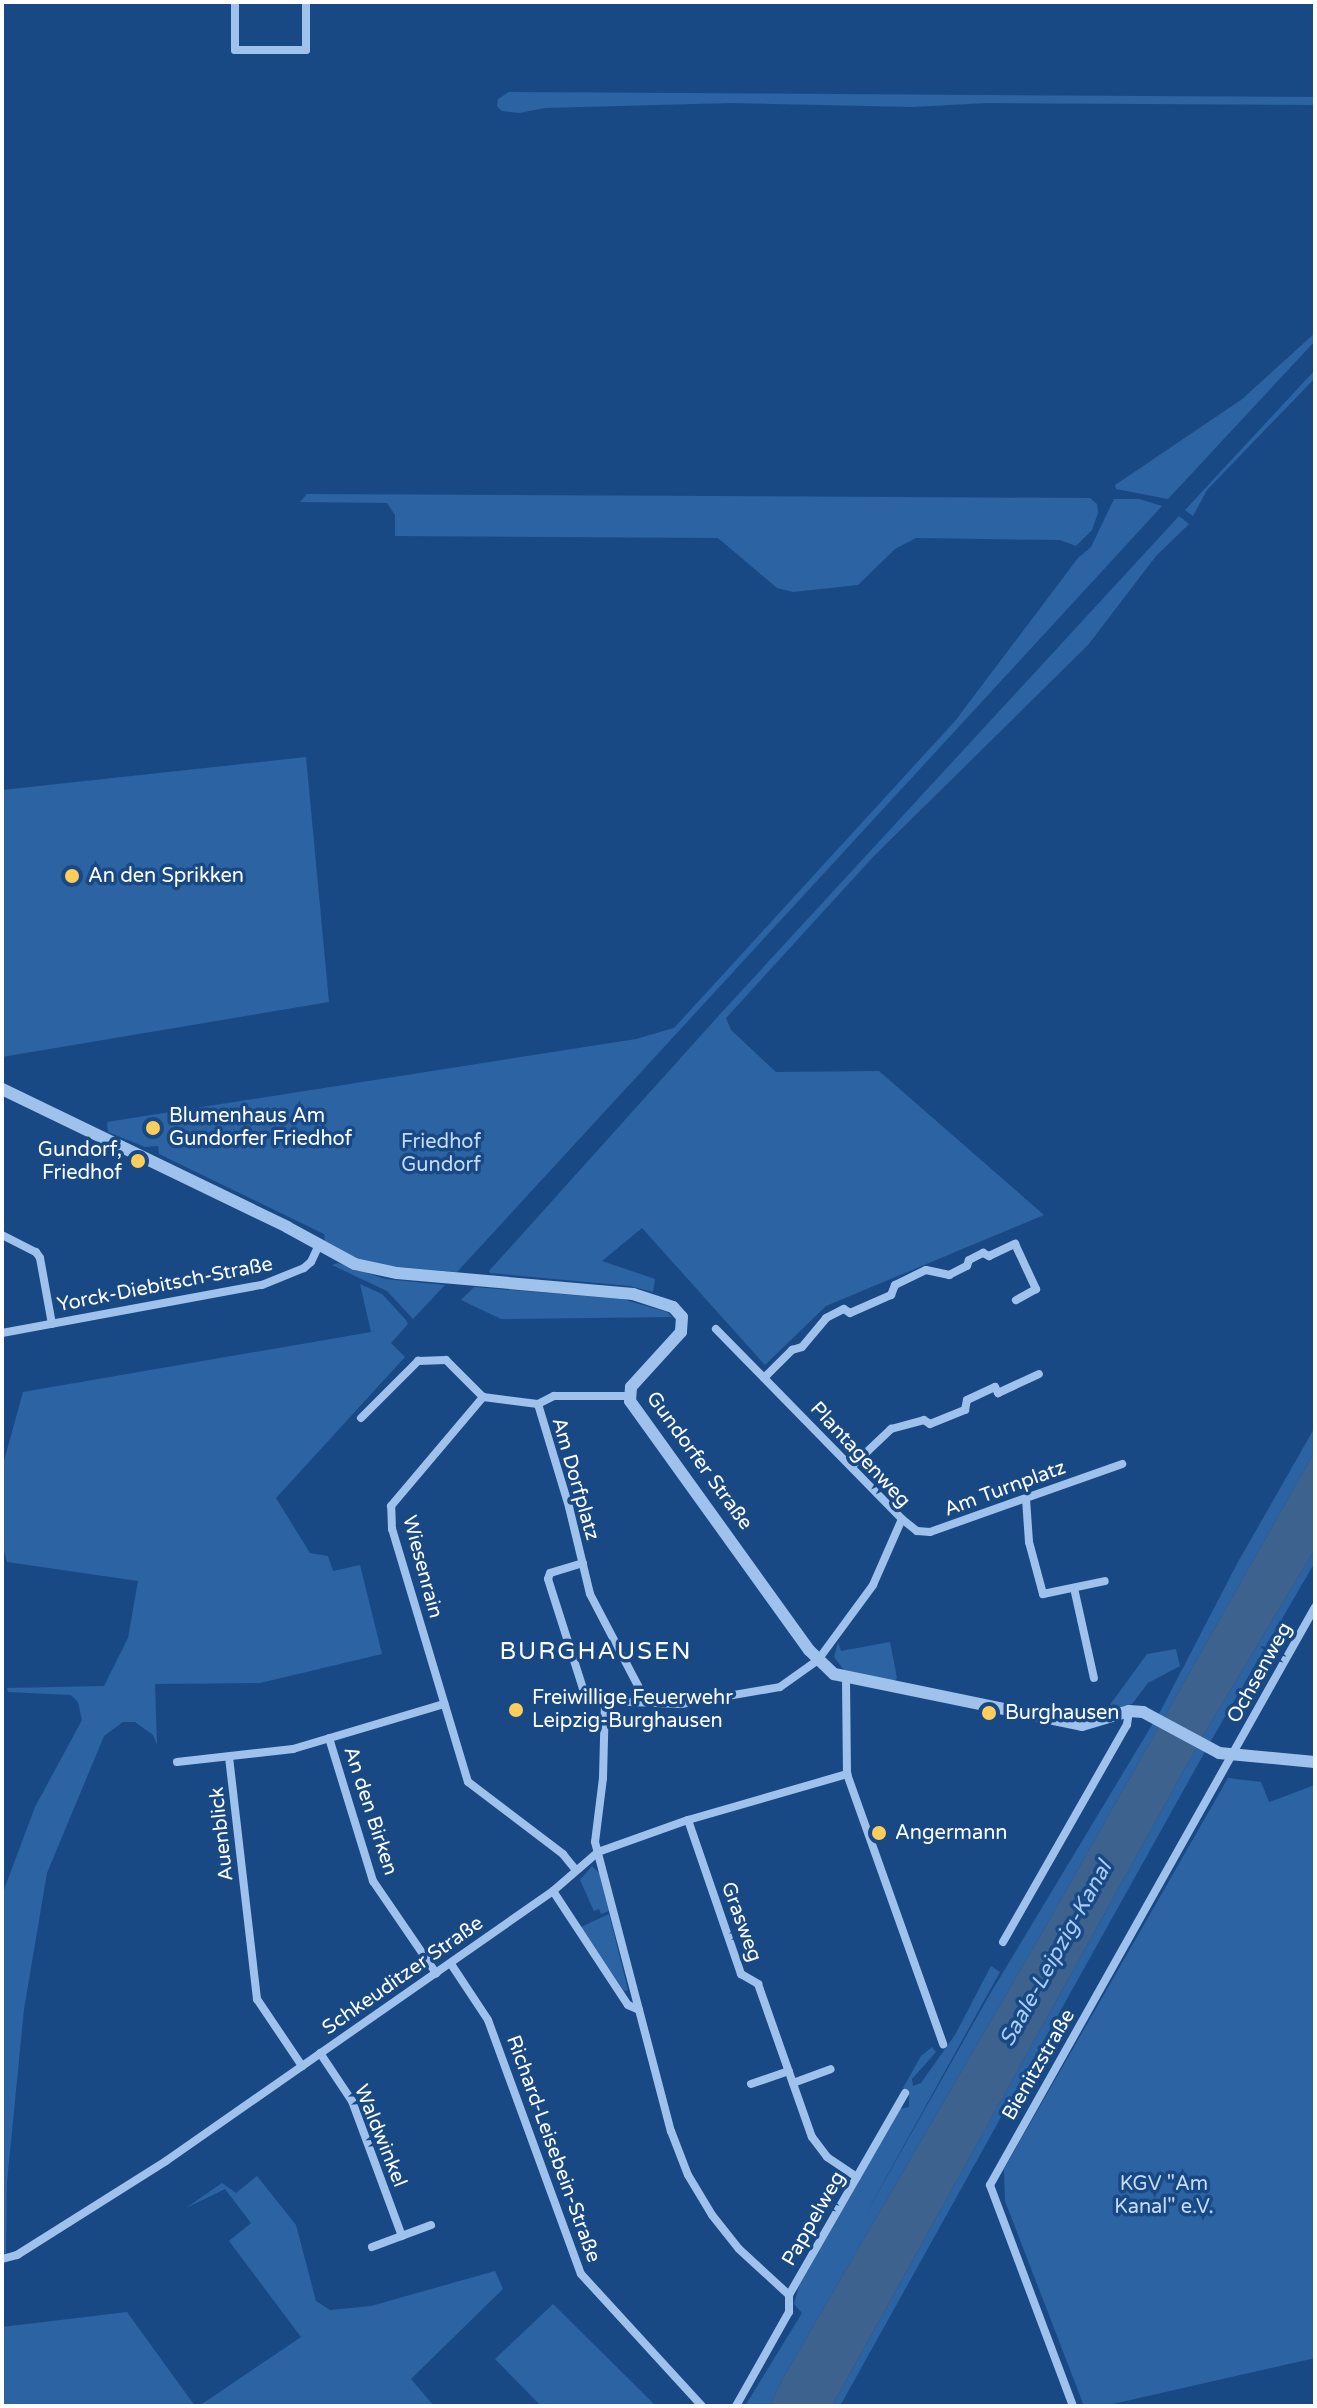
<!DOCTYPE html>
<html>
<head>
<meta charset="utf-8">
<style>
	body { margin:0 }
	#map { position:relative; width:1317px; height:2408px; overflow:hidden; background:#194985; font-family:"Varela Round",sans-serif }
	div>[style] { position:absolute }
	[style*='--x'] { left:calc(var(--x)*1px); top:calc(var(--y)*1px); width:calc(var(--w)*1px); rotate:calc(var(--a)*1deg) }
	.green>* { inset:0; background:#2c63a3 }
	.water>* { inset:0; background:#3e628e }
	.minor>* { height:8px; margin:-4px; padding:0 4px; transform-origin:4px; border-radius:4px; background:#9fc2ec }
	.tertiary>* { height:12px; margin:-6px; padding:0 6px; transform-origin:6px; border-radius:6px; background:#9fc2ec }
	.dots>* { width:22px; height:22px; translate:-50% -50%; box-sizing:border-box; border:4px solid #194985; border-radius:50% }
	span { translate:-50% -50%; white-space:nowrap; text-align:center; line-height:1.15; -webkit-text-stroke:7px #194985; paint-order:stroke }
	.poi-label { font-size:20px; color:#fff }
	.left { translate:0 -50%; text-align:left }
	.right { translate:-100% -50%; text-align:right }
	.park-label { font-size:20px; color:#c4dcf9 }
	.street-label { font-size:20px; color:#fff }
	.water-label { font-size:22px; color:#aaccf4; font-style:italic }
	.quarter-label { font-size:24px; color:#fff; letter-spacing:2px }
	.frame { position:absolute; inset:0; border:4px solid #fff; pointer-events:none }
</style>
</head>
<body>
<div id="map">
	<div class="green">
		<i style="clip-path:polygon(509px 92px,1315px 97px,1315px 105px,987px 103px,913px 107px,731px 103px,545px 108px,519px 113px,502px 111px,497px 106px,498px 99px)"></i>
		<i style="clip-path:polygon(1315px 333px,1315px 341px,1168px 499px,1116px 489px,1115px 485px,1241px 400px)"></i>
		<i style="clip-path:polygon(1315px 370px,1315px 378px,1207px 490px,1193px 516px,1185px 510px)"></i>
		<i style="clip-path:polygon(307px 494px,1090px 498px,1097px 504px,1098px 513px,1092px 530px,1076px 546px,1060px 540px,916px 538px,895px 549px,858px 585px,793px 592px,777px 588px,718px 538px,395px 536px,395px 515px,387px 503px,300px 502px)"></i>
		<i style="clip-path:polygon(1114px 499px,1139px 499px,1162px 506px,457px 1272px,388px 1266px,355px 1258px,325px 1241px,324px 1234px,159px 1154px,158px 1146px,145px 1147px,108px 1132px,107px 1122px,636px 1039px,674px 1028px,955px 721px,1078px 558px,1091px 547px)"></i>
		<i style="clip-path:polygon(1179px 516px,1189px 524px,1156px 556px,1088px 645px,874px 856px,726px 1018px,731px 1030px,776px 1072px,879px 1071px,1044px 1215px,826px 1306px,765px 1365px,642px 1228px,602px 1261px,655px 1279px,653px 1292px,630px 1286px,490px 1273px,489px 1271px,722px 1012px)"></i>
		<i style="clip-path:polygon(306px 757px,329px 1002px,2px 1057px,2px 790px)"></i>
		<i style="clip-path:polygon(338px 1263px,385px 1279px,445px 1285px,413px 1319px,387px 1291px,332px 1265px)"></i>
		<i style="clip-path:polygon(360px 1284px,382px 1294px,406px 1320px,408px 1324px,391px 1343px,405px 1357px,276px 1498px,310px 1553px,328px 1556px,333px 1571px,360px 1565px,382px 1654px,260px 1683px,155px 1684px,157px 1745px,153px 1735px,135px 1722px,123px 1722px,104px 1736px,47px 1873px,24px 2009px,7px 2182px,6px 2253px,2px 2254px,2px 1895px,35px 1807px,82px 1720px,78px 1702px,71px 1695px,8px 1692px,7px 1688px,104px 1686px,128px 1638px,138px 1581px,7px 1562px,2px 1543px,2px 1468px,23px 1392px,371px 1332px)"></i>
		<i style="clip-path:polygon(474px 1287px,622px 1299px,667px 1312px,672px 1317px,501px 1319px,461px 1300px)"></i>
		<i style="clip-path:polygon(1315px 1427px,1315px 1451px,1047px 1924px,783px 2378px,770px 2406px,745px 2406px,802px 2313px,794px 2304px,799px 2286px,900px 2109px,909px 2107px,909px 2092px,903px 2088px,921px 2056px,932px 2047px,936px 2052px,912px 2079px,913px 2086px,921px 2083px,955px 2035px,991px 1966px,1000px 1972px,863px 2219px,990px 1994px,1161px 1710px,1238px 1562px)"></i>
		<i style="clip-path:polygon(1315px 1549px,1315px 1562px,1212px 1739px,840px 2406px,832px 2406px,1204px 1734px)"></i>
		<i style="clip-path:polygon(838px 1642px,841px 1651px,890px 1642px,897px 1678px,894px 1681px,844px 1670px,834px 1657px)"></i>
		<i style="clip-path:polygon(1176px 1649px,1180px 1666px,1148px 1683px,1132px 1704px,1104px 1713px,1147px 1654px)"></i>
		<i style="clip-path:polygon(1228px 1778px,1261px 1782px,1269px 1802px,1315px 1785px,1315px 2358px,1104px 2406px,1084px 2406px,1005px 2201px,1004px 2169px)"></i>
		<i style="clip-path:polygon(592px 1866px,599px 1873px,609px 1911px,601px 1914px,599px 1909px,594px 1911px,580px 1880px)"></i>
		<i style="clip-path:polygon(609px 1914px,628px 1990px,624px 1991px,581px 1927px)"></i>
		<i style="clip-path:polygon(257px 2176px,296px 2225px,316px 2301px,330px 2310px,371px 2306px,495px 2271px,503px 2289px,411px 2379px,434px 2406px,199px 2406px,301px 2337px,229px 2241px,251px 2223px,225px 2189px,186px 2208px,222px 2183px,236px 2193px)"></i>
		<i style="clip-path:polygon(553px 2304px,656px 2406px,541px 2406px,495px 2359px)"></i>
		<i style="clip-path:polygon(127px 2312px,195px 2406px,2px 2406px,2px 2327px)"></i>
	</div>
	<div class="water">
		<i style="clip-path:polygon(1315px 1451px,1315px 1549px,1204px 1734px,832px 2406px,770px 2406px,783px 2378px,1047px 1924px)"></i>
	</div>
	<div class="minor">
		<i style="--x:235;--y:2;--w:48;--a:90"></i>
		<i style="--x:235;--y:50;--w:71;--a:0"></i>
		<i style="--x:306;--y:50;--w:48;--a:-90"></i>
		<i style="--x:2;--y:1235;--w:38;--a:27"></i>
		<i style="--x:36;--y:1252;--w:7;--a:56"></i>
		<i style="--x:40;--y:1258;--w:67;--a:79.7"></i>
		<i style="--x:2;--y:1333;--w:264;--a:-10.5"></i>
		<i style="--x:262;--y:1285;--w:45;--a:-22"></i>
		<i style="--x:304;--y:1268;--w:9;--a:-41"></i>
		<i style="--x:311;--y:1262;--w:19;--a:-65"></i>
		<i style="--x:764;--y:1378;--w:40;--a:-45"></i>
		<i style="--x:792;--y:1350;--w:10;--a:-17"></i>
		<i style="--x:802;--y:1347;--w:38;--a:-50"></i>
		<i style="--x:826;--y:1318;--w:20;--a:-27"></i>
		<i style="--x:844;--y:1309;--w:7;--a:34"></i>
		<i style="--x:850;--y:1313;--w:45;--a:-23.7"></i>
		<i style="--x:891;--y:1295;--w:11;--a:-68"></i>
		<i style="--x:895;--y:1285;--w:34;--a:-26"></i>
		<i style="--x:926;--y:1270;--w:24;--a:12"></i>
		<i style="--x:949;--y:1275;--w:20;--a:-27"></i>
		<i style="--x:967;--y:1266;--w:6;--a:-72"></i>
		<i style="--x:969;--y:1260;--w:16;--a:-27"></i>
		<i style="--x:983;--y:1253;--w:7;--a:27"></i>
		<i style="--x:989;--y:1256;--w:29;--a:-25"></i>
		<i style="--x:1015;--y:1244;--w:50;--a:65"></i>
		<i style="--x:1036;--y:1289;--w:23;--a:151"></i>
		<i style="--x:538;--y:1404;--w:108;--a:73.2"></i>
		<i style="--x:569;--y:1507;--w:89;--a:76.4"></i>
		<i style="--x:590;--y:1594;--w:104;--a:62.4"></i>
		<i style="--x:638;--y:1686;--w:15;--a:79"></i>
		<i style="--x:361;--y:1418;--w:81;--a:-45"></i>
		<i style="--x:418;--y:1361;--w:28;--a:-2"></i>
		<i style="--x:446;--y:1360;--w:52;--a:45"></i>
		<i style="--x:852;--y:1466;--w:54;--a:-43.5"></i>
		<i style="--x:891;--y:1429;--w:34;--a:-15"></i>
		<i style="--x:924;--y:1420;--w:7;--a:34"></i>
		<i style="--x:930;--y:1424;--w:38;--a:-22"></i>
		<i style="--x:965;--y:1410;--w:10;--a:-79"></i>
		<i style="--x:967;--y:1400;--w:31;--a:-25"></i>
		<i style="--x:995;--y:1387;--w:7;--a:63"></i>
		<i style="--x:998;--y:1393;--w:45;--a:-24.9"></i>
		<i style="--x:1026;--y:1499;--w:43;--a:86"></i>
		<i style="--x:1029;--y:1542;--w:54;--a:74.9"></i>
		<i style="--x:1043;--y:1594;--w:63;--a:-11.8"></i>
		<i style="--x:902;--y:1519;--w:19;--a:39"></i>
		<i style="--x:917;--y:1531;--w:13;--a:4"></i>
		<i style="--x:930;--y:1532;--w:204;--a:-19.5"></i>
		<i style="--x:583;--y:1563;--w:34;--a:163"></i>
		<i style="--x:550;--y:1573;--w:6;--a:108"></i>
		<i style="--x:548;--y:1579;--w:115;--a:72.3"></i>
		<i style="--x:583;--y:1689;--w:12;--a:48"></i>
		<i style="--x:591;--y:1698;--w:14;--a:12"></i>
		<i style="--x:605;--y:1701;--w:76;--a:2.3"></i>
		<i style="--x:681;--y:1704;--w:100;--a:-9.7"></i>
		<i style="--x:780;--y:1687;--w:47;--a:-35.4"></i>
		<i style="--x:818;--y:1660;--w:93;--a:-53.7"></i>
		<i style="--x:873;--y:1585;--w:72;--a:-66.3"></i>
		<i style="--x:902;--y:1519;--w:266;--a:-134.4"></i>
		<i style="--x:1074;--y:1588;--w:92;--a:77.5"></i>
		<i style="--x:846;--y:1679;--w:95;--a:89.4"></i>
		<i style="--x:847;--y:1774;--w:287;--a:70.4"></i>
		<i style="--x:605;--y:1701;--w:77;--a:91.5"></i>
		<i style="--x:603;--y:1778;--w:64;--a:97.1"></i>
		<i style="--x:595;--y:1842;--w:299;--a:75.3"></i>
		<i style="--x:671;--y:2131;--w:47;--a:68.9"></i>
		<i style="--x:688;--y:2175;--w:47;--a:59"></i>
		<i style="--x:712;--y:2215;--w:43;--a:51.5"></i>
		<i style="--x:739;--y:2249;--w:68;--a:42.6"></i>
		<i style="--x:329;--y:1738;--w:150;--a:72.9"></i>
		<i style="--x:373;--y:1881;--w:112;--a:55.6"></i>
		<i style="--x:229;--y:1757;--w:244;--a:83.4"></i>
		<i style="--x:257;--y:1999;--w:81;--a:56.1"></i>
		<i style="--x:177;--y:1762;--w:117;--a:-6.4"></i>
		<i style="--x:293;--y:1749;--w:158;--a:-16.6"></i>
		<i style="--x:688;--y:1820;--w:163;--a:71"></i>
		<i style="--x:741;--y:1974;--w:20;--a:30"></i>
		<i style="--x:758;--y:1984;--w:162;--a:70.6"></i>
		<i style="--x:812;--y:2137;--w:25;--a:53"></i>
		<i style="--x:827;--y:2157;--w:36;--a:34"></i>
		<i style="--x:575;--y:1869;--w:19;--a:-129"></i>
		<i style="--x:563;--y:1854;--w:119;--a:-142.8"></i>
		<i style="--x:468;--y:1782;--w:264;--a:-106.7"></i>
		<i style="--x:392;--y:1529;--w:23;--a:-92"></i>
		<i style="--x:391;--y:1506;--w:143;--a:-49.8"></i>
		<i style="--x:483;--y:1397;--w:55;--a:7.3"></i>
		<i style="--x:538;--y:1404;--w:18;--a:-27"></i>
		<i style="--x:554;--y:1396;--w:75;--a:0"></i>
		<i style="--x:553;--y:1891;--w:136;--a:56.7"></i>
		<i style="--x:628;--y:2005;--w:12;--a:24"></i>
		<i style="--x:1003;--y:1942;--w:250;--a:-60.3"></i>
		<i style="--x:1127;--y:1725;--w:14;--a:-82"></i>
		<i style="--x:451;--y:1964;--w:67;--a:56.5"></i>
		<i style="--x:488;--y:2020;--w:270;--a:69.9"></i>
		<i style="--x:581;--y:2274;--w:179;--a:47.5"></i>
		<i style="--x:320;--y:2053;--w:58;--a:56.3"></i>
		<i style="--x:352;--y:2101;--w:144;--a:69.7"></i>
		<i style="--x:793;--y:2083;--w:40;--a:-20.2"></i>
		<i style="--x:751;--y:2084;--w:40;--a:-18.9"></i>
		<i style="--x:372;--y:2247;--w:63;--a:-20.4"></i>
		<i style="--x:2;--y:2259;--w:16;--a:-15"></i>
		<i style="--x:17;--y:2255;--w:176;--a:-32.2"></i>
		<i style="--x:166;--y:2161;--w:472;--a:-34.9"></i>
		<i style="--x:553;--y:1891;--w:60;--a:-40.9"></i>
		<i style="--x:598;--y:1852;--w:96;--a:-19.6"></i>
		<i style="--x:688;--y:1820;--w:166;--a:-16.1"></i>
		<i style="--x:736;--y:2406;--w:108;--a:-60.6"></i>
		<i style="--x:789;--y:2312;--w:17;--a:-90"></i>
		<i style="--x:789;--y:2295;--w:233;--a:-60.1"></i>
		<i style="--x:1073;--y:2406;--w:236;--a:-110.6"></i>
		<i style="--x:990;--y:2185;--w:663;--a:-60.65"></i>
	</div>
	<div class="tertiary">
		<i style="--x:2;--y:1089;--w:317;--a:25.8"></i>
		<i style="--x:287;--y:1227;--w:77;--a:28.6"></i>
		<i style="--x:355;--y:1264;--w:43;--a:12.1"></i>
		<i style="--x:397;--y:1273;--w:237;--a:5.1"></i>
		<i style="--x:633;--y:1294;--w:42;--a:18"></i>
		<i style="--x:673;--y:1307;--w:13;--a:48"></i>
		<i style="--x:682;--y:1317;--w:15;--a:94"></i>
		<i style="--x:681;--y:1332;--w:74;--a:132.3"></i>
		<i style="--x:631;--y:1387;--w:14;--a:94"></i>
		<i style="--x:630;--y:1401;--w:307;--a:54.3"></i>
		<i style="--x:809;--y:1650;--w:35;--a:44"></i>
		<i style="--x:834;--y:1674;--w:253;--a:11.6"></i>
		<i style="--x:1082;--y:1725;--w:49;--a:-16.6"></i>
		<i style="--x:1129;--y:1711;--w:14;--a:4"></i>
		<i style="--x:1143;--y:1712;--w:86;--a:28.3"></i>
		<i style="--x:1219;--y:1753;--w:96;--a:5.4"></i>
	</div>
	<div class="dots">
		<i style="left:72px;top:876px;background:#ffce5a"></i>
		<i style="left:153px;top:1128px;background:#ffce5a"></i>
		<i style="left:138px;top:1161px;background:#ffce5a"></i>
		<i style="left:516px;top:1710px;background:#ffce5a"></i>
		<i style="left:989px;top:1713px;background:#ffce5a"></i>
		<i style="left:879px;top:1833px;background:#ffce5a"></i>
	</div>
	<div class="poi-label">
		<span class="left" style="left:88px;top:876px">An den Sprikken</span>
		<span class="left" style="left:169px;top:1128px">Blumenhaus Am<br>Gundorfer Friedhof</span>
		<span class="right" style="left:122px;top:1162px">Gundorf,<br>Friedhof</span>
		<span class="left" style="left:532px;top:1710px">Freiwillige Feuerwehr<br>Leipzig-Burghausen</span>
		<span class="left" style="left:1005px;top:1713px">Burghausen</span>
		<span class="left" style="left:895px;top:1833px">Angermann</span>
	</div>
	<div class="park-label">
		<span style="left:441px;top:1154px">Friedhof<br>Gundorf</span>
		<span style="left:1164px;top:2196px">KGV "Am<br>Kanal" e.V.</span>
	</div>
	<div class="street-label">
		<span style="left:165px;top:1285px;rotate:-11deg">Yorck-Diebitsch-Straße</span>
		<span style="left:860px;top:1455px;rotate:47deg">Plantagenweg</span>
		<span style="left:699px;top:1461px;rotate:54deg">Gundorfer Straße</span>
		<span style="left:575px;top:1479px;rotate:74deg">Am Dorfplatz</span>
		<span style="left:1005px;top:1489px;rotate:-20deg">Am Turnplatz</span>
		<span style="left:422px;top:1567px;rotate:75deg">Wiesenrain</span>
		<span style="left:1260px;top:1673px;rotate:-61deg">Ochsenweg</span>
		<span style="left:370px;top:1811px;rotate:72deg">An den Birken</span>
		<span style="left:222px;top:1834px;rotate:-96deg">Auenblick</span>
		<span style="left:741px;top:1922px;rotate:70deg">Grasweg</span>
		<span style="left:403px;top:1976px;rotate:-35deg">Schkeuditzer Straße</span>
		<span style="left:1039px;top:2065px;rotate:-60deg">Bienitzstraße</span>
		<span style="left:380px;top:2136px;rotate:68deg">Waldwinkel</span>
		<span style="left:553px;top:2149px;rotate:70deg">Richard-Leisebein-Straße</span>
		<span style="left:814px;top:2219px;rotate:-60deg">Pappelweg</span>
	</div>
	<div class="water-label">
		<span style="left:1056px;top:1954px;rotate:-61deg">Saale-Leipzig-Kanal</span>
	</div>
	<div class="quarter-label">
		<span style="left:596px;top:1652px">BURGHAUSEN</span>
	</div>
	<div class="frame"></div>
</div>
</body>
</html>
